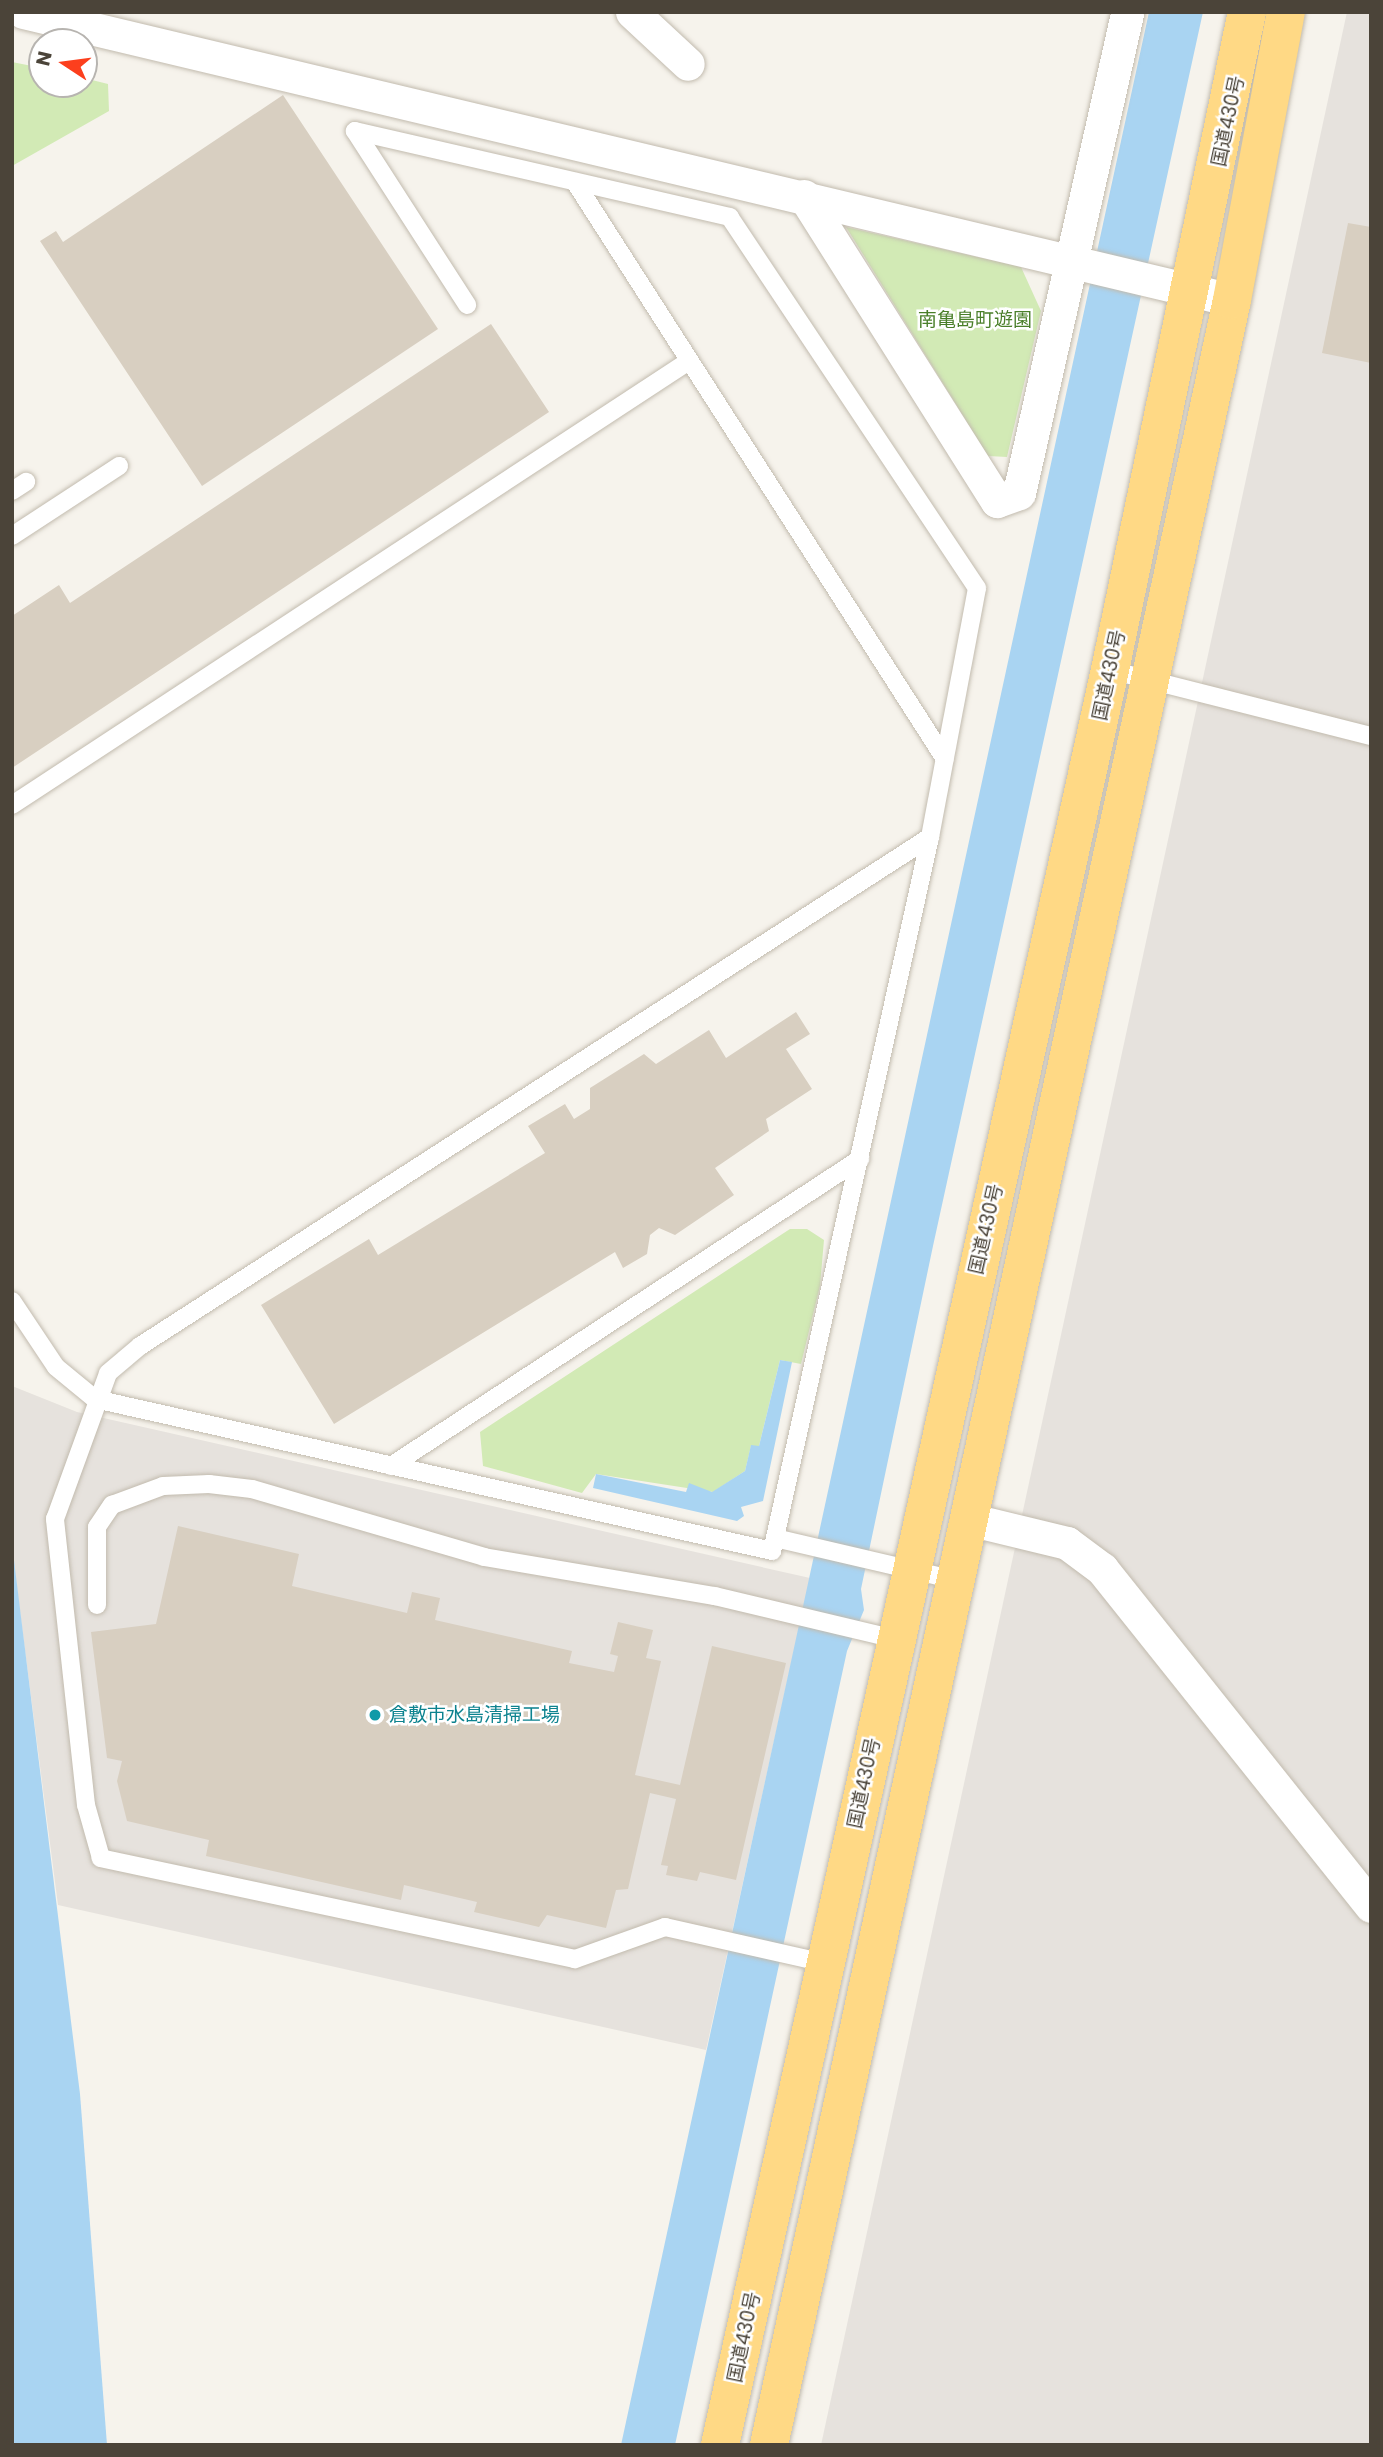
<!DOCTYPE html>
<html>
<head>
<meta charset="utf-8">
<style>
	body { margin:0 }
	#map { position:relative; width:1383px; height:2457px; overflow:hidden; background:#f6f3ec; font-family:Poppins,"Noto Sans JP",sans-serif }
	div>[style] { position:absolute }
	[style*='--x'] { left:calc(var(--x)*1px); top:calc(var(--y)*1px); width:calc(var(--w)*1px); rotate:calc(var(--a)*1deg) }
	.industrial>* { inset:0; background:#e6e2dd }
	.green>* { inset:0; background:#d2eab5 }
	.water>* { inset:0; background:#a9d4f2 }
	.building>* { inset:0; background:#d8cfc1 }
	.roads { filter:drop-shadow(0 0 2px #c2bbae) drop-shadow(0 0 2px #c2bbae) }
	.service>* { height:18px; margin:-9px; padding:0 9px; transform-origin:9px; border-radius:9px; background:#fff }
	.minor>* { height:33px; margin:-16.5px; padding:0 16.5px; transform-origin:16.5px; border-radius:16.5px; background:#fff }
	.trunk>* { height:38px; margin:-19px; padding:0 19px; transform-origin:19px; border-radius:19px; background:#ffd985 }
	.dots>* { width:19px; height:19px; translate:-50% -50%; box-sizing:border-box; border:4px solid #fff; border-radius:50% }
	span { translate:-50% -50%; white-space:nowrap; text-align:center; line-height:1.15; -webkit-text-stroke:5px #fff; paint-order:stroke }
	.street-label { font-size:19px; color:#4b4439 }
	.park-label { font-size:19px; color:#4a7f2a }
	.culture-label { font-size:19px; color:#0d838f }
	.left { translate:0 -50%; text-align:left }
	.frame { position:absolute; inset:0; border:14px solid #4b4439; pointer-events:none }
	.north { position:absolute; left:28px; top:28px; width:70px; height:70px; box-sizing:border-box; background:#fff; border:2px solid #b7b4b0; border-radius:50%; rotate:283deg; font-size:19px; font-weight:700; line-height:28px; text-align:center; color:#4b4439 }
	.north::after { content:''; display:block; margin:auto; width:24px; height:32px; background:#fc3f1d; clip-path:polygon(50% 0,100% 100%,50% 72%,0 100%) }
</style>
</head>
<body>
<div id="map">
	<div class="industrial">
		<i style="clip-path:polygon(1347px 12px,1371px 12px,1371px 2445px,821px 2445px)"></i>
		<i style="clip-path:polygon(12px 1386px,77px 1412px,810px 1578px,706px 2050px,58px 1905px,12px 1550px)"></i>
	</div>
	<div class="green">
		<i style="clip-path:polygon(12px 62px,42px 68px,42px 84px,84px 84px,84px 78px,108px 84px,109px 111px,12px 166px)"></i>
		<i style="clip-path:polygon(846px 227px,1021px 267px,1041px 311px,1007px 457px,988px 456px)"></i>
		<i style="clip-path:polygon(790px 1229px,807px 1229px,824px 1240px,820px 1286px,801px 1364px,780px 1360px,759px 1446px,751px 1446px,745px 1471px,713px 1492px,596px 1474px,582px 1493px,483px 1466px,480px 1432px)"></i>
	</div>
	<div class="water">
		<i style="clip-path:polygon(1149px 12px,1203px 12px,933px 1246px,861px 1589px,864px 1610px,847px 1651px,675px 2445px,621px 2445px)"></i>
		<i style="clip-path:polygon(780px 1360px,792px 1362px,763px 1501px,741px 1507px,744px 1516px,737px 1521px,593px 1488px,596px 1474px,686px 1492px,689px 1483px,712px 1492px,745px 1471px,751px 1445px,759px 1446px)"></i>
		<i style="clip-path:polygon(12px 1544px,80px 2094px,107px 2445px,12px 2445px)"></i>
	</div>
	<div class="building">
		<i style="clip-path:polygon(283px 95px,438px 329px,202px 486px,40px 241px,56px 231px,63px 242px)"></i>
		<i style="clip-path:polygon(1348px 223px,1371px 227px,1371px 363px,1322px 353px)"></i>
		<i style="clip-path:polygon(491px 324px,549px 412px,12px 768px,12px 616px,59px 585px,70px 603px)"></i>
		<i style="clip-path:polygon(796px 1012px,810px 1034px,786px 1049px,812px 1089px,766px 1119px,769px 1131px,715px 1168px,734px 1195px,675px 1235px,659px 1228px,650px 1235px,647px 1254px,623px 1268px,615px 1252px,334px 1424px,261px 1305px,369px 1239px,378px 1255px,545px 1153px,528px 1126px,565px 1104px,574px 1119px,590px 1109px,590px 1088px,644px 1054px,656px 1064px,709px 1030px,726px 1058px)"></i>
		<i style="clip-path:polygon(178px 1526px,299px 1554px,292px 1586px,407px 1613px,412px 1592px,440px 1598px,435px 1620px,572px 1651px,569px 1663px,614px 1672px,618px 1656px,610px 1654px,618px 1622px,653px 1630px,646px 1658px,661px 1661px,635px 1775px,680px 1785px,712px 1646px,786px 1663px,736px 1880px,700px 1872px,697px 1881px,666px 1875px,668px 1866px,661px 1865px,676px 1799px,650px 1793px,628px 1889px,616px 1890px,606px 1928px,547px 1915px,539px 1927px,474px 1912px,477px 1902px,404px 1885px,401px 1900px,206px 1856px,209px 1840px,127px 1821px,117px 1781px,122px 1761px,107px 1758px,91px 1632px,156px 1624px)"></i>
	</div>
	<div class="roads">
		<div class="service">
			<i style="--x:575;--y:182;--w:685;--a:57.33"></i>
			<i style="--x:12;--y:491;--w:17;--a:-33"></i>
			<i style="--x:12;--y:536;--w:128;--a:-33.2"></i>
			<i style="--x:1110;--y:670;--w:269;--a:14.2"></i>
			<i style="--x:12;--y:805;--w:810;--a:-33.26"></i>
			<i style="--x:12;--y:1301;--w:79;--a:56.3"></i>
			<i style="--x:56;--y:1367;--w:50;--a:39.4"></i>
			<i style="--x:95;--y:1399;--w:694;--a:12.65"></i>
			<i style="--x:772;--y:1551;--w:731;--a:-77.52"></i>
			<i style="--x:930;--y:837;--w:253;--a:-79.3"></i>
			<i style="--x:977;--y:588;--w:446;--a:-123.7"></i>
			<i style="--x:730;--y:217;--w:385;--a:-167.1"></i>
			<i style="--x:355;--y:131;--w:207;--a:57.2"></i>
			<i style="--x:391;--y:1466;--w:561;--a:-33.21"></i>
			<i style="--x:775;--y:1538;--w:185;--a:13.1"></i>
			<i style="--x:97;--y:1605;--w:78;--a:-90"></i>
			<i style="--x:97;--y:1527;--w:27;--a:-56"></i>
			<i style="--x:112;--y:1505;--w:54;--a:-20.4"></i>
			<i style="--x:163;--y:1486;--w:46;--a:-2.5"></i>
			<i style="--x:209;--y:1484;--w:43;--a:6.6"></i>
			<i style="--x:252;--y:1489;--w:242;--a:16.3"></i>
			<i style="--x:484;--y:1557;--w:234;--a:9.6"></i>
			<i style="--x:715;--y:1596;--w:185;--a:13.4"></i>
			<i style="--x:825;--y:1963;--w:164;--a:-167.3"></i>
			<i style="--x:665;--y:1927;--w:96;--a:160.4"></i>
			<i style="--x:575;--y:1959;--w:485;--a:-168"></i>
			<i style="--x:101;--y:1858;--w:55;--a:-105.8"></i>
			<i style="--x:86;--y:1805;--w:288;--a:-96.2"></i>
			<i style="--x:55;--y:1519;--w:155;--a:-70"></i>
			<i style="--x:108;--y:1373;--w:42;--a:-40.2"></i>
			<i style="--x:140;--y:1346;--w:940;--a:-32.79"></i>
		</div>
		<div class="minor">
			<i style="--x:23;--y:12;--w:1243;--a:13.4"></i>
			<i style="--x:632;--y:12;--w:76;--a:42.9"></i>
			<i style="--x:804;--y:196;--w:361;--a:57.7"></i>
			<i style="--x:997;--y:501;--w:23;--a:-20"></i>
			<i style="--x:1019;--y:493;--w:493;--a:-77.3"></i>
			<i style="--x:968;--y:1519;--w:102;--a:13.6"></i>
			<i style="--x:1067;--y:1543;--w:44;--a:36.6"></i>
			<i style="--x:1102;--y:1569;--w:431;--a:51.4"></i>
		</div>
		<div class="trunk">
			<i style="--x:720;--y:2445;--w:1817;--a:-77.61"></i>
			<i style="--x:1110;--y:670;--w:672;--a:-78.24"></i>
			<i style="--x:769;--y:2445;--w:2194;--a:-77.82"></i>
			<i style="--x:1232;--y:300;--w:293;--a:-79.4"></i>
		</div>
	</div>
	<div class="dots">
		<i style="left:375px;top:1715px;background:#0f9aa8"></i>
	</div>
	<div class="street-label">
		<span style="left:1228px;top:121px;rotate:-78deg">国道430号</span>
		<span style="left:1109px;top:675px;rotate:-78deg">国道430号</span>
		<span style="left:986px;top:1229px;rotate:-77deg">国道430号</span>
		<span style="left:864px;top:1783px;rotate:-78deg">国道430号</span>
		<span style="left:744px;top:2337px;rotate:-78deg">国道430号</span>
	</div>
	<div class="park-label">
		<span style="left:975px;top:320px">南亀島町遊園</span>
	</div>
	<div class="culture-label">
		<span class="left" style="left:389px;top:1715px">倉敷市水島清掃工場</span>
	</div>
	<div class="frame"></div>
	<div class="north">N</div>
</div>
</body>
</html>
